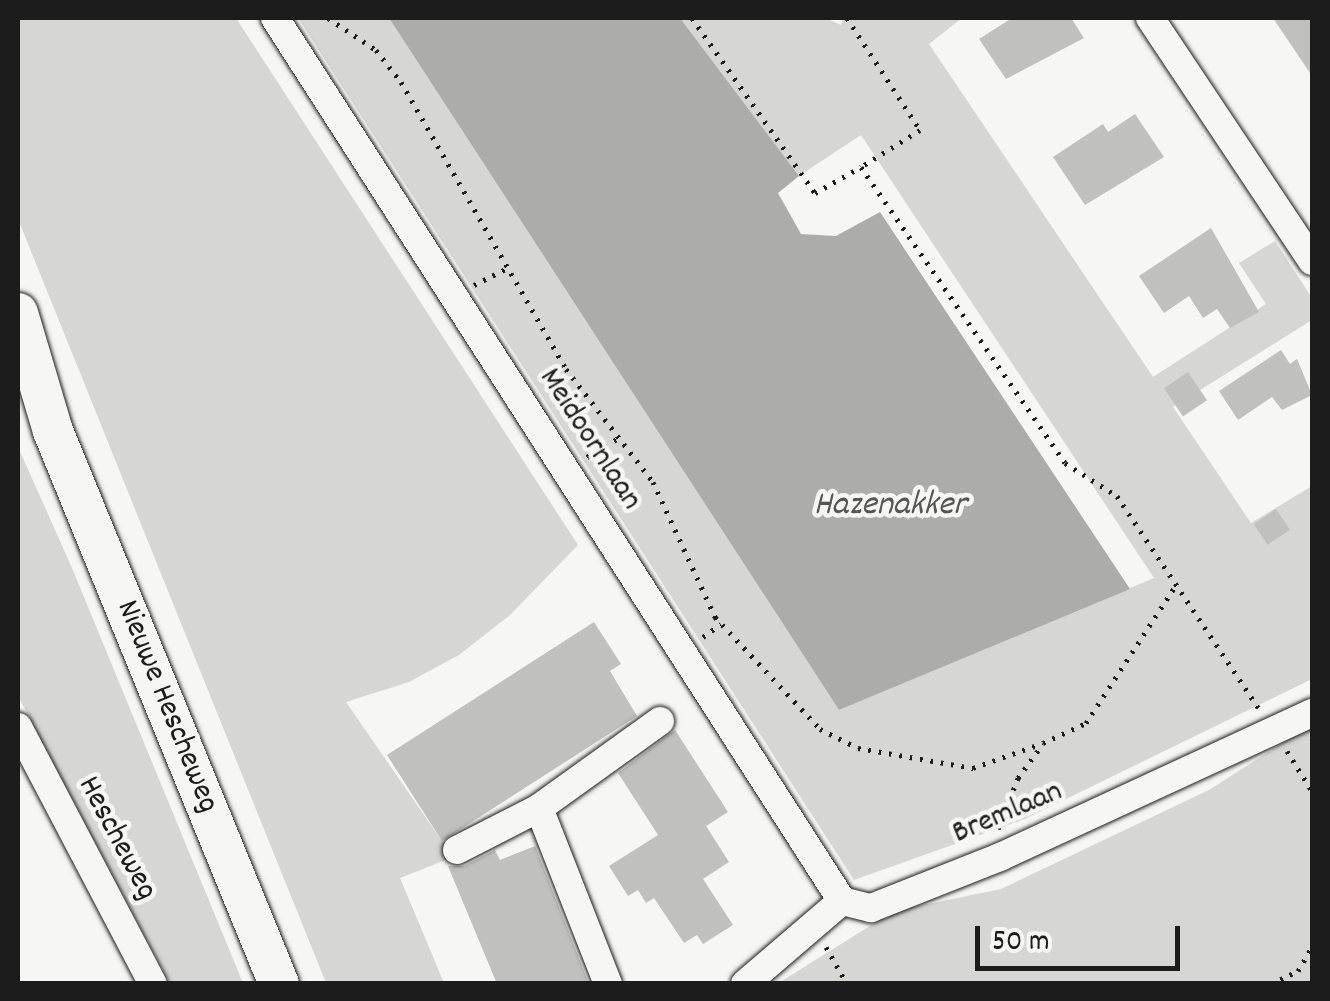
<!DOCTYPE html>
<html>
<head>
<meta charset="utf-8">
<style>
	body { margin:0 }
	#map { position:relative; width:1330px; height:1001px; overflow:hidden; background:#f6f6f2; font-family:Dekko,sans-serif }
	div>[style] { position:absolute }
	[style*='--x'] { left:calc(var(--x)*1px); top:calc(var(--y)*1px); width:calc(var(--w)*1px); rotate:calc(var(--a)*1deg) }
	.green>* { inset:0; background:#d6d6d2 }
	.water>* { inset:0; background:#acaca9 }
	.building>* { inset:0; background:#c0c0bd; transform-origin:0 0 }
	.path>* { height:5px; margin-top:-2.5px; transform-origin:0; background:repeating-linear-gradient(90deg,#1c1c1c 0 2.5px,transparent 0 10.5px) }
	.roads { filter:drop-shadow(0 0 2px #1c1c1c) drop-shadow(0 0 2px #1c1c1c) }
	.minor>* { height:28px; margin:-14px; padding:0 14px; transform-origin:14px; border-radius:14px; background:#f6f6f2 }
	.secondary>* { height:40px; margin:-20px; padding:0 20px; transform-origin:20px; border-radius:20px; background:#f6f6f2 }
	span { translate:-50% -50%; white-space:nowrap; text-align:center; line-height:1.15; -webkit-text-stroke:9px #f6f6f2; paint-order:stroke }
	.street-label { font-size:32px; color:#1c1c1c }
	.water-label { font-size:35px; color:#565654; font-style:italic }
	.frame { position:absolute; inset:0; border:20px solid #1c1c1c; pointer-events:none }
	.scale { position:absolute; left:975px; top:926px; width:205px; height:45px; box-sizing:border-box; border:5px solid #1c1c1c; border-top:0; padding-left:12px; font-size:30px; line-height:35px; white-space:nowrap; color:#1c1c1c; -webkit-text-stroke:8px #f6f6f2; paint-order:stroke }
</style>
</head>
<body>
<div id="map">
	<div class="green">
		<i style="clip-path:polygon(18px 18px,236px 18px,578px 545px,510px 615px,459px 655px,409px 682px,346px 702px,453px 857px,400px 878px,444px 983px,326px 983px,18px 219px)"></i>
		<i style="clip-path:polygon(298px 18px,389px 18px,839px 710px,1154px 578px,861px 135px,799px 176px,680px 18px,825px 18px,841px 25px,843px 18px,962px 18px,929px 44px,1153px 377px,1266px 304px,1239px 263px,1275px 241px,1312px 298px,1312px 320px,1173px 407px,1251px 523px,1312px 486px,1312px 679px,1025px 819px,854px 880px)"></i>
		<i style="clip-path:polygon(18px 447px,72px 568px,243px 983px,170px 983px,18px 696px)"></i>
		<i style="clip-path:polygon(1312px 724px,1312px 983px,777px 984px,894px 911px,1001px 889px,1209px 790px)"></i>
	</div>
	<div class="water">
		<i style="clip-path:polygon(389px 18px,680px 18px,799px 176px,778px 193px,801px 234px,836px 236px,880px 212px,1130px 589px,839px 710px)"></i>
	</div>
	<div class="building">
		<i style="clip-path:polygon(1012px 18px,1071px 18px,1084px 38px,1006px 79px,979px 39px)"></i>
		<i style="clip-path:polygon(1273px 18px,1312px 18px,1312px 76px)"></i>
		<i style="clip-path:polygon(1135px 114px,1164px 157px,1085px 205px,1053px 157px,1103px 124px,1108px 132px)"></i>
		<i style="clip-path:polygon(1211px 228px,1259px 312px,1230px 328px,1217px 309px,1203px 318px,1189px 296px,1164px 313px,1139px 276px)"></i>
		<i style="clip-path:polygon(1281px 350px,1290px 364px,1297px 359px,1312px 395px,1282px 410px,1272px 397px,1238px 420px,1219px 391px)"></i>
		<i style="left:1188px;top:372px;width:34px;height:29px;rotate:56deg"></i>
		<i style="left:1276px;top:509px;width:25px;height:27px;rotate:56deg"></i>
		<i style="clip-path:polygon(594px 622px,621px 664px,610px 671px,637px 716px,442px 841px,387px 755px)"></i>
		<i style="clip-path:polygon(675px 730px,728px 812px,706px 826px,729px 862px,703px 879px,733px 925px,703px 944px,697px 935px,684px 943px,654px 898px,646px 903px,638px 890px,628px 896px,609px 866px,658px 835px,618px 773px)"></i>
		<i style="clip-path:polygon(535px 846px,589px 984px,497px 984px,448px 866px,464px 866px,495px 850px,500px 860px)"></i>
	</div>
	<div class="path">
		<i style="--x:328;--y:18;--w:58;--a:33.7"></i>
		<i style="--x:376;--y:50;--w:41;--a:52"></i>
		<i style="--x:401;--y:82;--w:331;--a:60.1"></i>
		<i style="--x:566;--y:369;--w:143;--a:52.4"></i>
		<i style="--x:653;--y:482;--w:149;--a:65.3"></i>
		<i style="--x:715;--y:617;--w:154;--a:46.8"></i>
		<i style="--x:820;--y:729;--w:42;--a:26.6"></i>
		<i style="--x:858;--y:748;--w:117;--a:9.9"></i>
		<i style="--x:973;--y:768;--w:74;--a:-19.7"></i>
		<i style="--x:1043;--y:743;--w:47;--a:-24.9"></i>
		<i style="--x:1086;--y:723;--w:165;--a:-56.9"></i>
		<i style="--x:692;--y:18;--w:214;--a:54.9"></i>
		<i style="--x:815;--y:193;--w:53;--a:-29.5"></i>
		<i style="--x:861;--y:167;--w:359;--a:55.4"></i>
		<i style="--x:1065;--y:463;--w:62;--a:32.4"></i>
		<i style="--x:1117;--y:496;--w:256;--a:56.3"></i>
		<i style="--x:847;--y:18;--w:134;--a:56.9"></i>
		<i style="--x:920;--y:130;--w:70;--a:147.9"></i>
		<i style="--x:474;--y:285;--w:37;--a:-27"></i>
		<i style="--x:587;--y:457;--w:37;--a:-31"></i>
		<i style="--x:703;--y:637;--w:22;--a:-36"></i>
		<i style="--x:1287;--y:751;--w:47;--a:58"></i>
		<i style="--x:998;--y:829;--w:55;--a:-68.6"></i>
		<i style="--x:1018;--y:778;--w:39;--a:-54"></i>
		<i style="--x:826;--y:947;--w:43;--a:60.4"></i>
		<i style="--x:1271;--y:984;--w:30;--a:-26"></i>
		<i style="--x:1298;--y:971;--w:28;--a:-60"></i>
	</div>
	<div class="roads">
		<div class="minor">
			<i style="--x:275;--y:18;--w:1049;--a:57.29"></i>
			<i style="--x:1150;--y:18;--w:292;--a:56.3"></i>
			<i style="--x:18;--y:727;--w:290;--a:62.3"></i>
			<i style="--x:539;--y:808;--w:189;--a:68.6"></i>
			<i style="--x:457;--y:850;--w:92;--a:-27.1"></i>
			<i style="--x:539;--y:808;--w:149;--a:-35.7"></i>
			<i style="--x:745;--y:984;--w:128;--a:-40.6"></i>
			<i style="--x:842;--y:901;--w:30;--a:14"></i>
			<i style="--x:871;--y:908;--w:139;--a:-21.6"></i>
			<i style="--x:1000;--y:857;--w:344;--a:-24.8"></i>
		</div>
		<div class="secondary">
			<i style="--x:18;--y:313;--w:123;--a:73.5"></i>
			<i style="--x:53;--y:431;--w:597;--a:67.77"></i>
		</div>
	</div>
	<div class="street-label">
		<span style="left:589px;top:440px;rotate:57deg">Meidoornlaan</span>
		<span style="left:166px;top:707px;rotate:68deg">Nieuwe Hescheweg</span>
		<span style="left:1008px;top:814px;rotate:-23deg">Bremlaan</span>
		<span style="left:116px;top:839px;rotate:62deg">Hescheweg</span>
	</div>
	<div class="water-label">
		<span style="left:890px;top:506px">Hazenakker</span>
	</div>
	<div class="frame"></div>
	<div class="scale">50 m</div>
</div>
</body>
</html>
